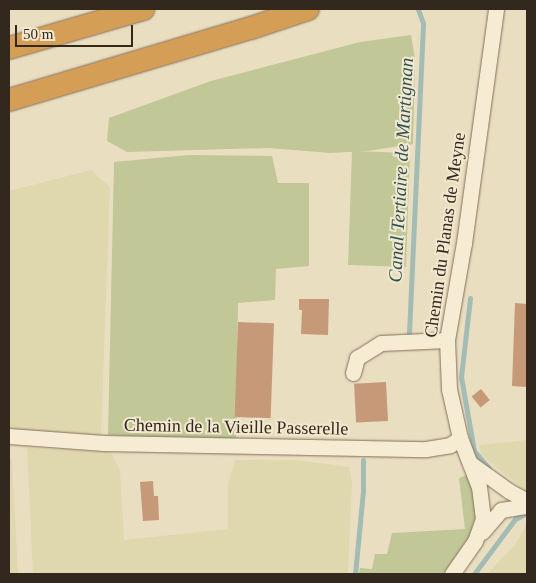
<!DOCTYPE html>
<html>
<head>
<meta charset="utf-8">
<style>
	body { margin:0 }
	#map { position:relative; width:536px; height:583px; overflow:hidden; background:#eadec0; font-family:"Times New Roman",serif }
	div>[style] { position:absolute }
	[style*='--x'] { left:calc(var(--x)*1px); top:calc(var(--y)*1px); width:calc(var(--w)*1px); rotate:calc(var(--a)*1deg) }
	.farmland>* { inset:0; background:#dfd8ae }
	.green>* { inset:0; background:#c1c796; transform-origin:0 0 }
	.stream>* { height:5px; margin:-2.5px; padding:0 2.5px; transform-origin:2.5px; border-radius:2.5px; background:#a3bdb5 }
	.building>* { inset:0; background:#c69979; transform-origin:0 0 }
	.roads { filter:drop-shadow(0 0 1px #826f5a) drop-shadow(0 0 1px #826f5a) }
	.minor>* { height:15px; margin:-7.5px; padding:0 7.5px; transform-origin:7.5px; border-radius:7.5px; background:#f6ecd3 }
	.highway>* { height:22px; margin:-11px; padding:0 11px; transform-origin:11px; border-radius:11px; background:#d59e56 }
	span { translate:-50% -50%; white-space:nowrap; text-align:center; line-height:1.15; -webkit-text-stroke:4px #f2e8cf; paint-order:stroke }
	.street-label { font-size:18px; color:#33281d }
	.water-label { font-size:19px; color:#2d524f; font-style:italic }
	.frame { position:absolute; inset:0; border:10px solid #33281d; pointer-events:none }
	.scale { position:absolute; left:15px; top:25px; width:118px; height:22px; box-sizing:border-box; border:2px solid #33281d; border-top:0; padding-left:6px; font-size:15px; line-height:18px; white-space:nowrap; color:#33281d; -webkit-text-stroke:4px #f2e8cf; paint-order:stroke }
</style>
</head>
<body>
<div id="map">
	<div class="farmland">
		<i style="clip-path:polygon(91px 170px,110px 187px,101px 435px,9px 430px,9px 191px)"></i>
		<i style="clip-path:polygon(527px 440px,527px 492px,481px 455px,479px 445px)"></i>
		<i style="clip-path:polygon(27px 448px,103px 451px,112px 454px,120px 471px,124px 540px,228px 529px,228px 484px,235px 460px,296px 460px,349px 467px,352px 482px,348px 574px,33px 574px)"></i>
		<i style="clip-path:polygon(9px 458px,12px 459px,18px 574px,9px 574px)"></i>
		<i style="clip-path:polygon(527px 523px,527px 574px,487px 574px,515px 545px)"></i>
	</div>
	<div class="green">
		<i style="clip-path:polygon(411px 35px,415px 59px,413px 144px,367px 151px,330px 153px,269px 148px,127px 152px,107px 141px,109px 118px,211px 81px,360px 42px)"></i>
		<i style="left:410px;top:153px;width:114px;height:58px;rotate:92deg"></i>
		<i style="clip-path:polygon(189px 155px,272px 156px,278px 183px,309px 183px,309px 266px,276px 269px,275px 300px,238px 303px,236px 441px,108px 435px,114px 162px)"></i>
		<i style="clip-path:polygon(467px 475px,479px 512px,478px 524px,443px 574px,359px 574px,360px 568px,372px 569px,375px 554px,387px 554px,392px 533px,465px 529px,459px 478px)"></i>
	</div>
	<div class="stream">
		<i style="--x:470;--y:298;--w:80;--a:96.5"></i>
		<i style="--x:461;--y:377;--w:75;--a:80"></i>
		<i style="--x:474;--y:451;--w:23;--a:49"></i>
		<i style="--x:409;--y:333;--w:310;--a:-87.4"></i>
		<i style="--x:423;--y:23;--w:15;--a:-110"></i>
		<i style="--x:355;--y:574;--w:83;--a:-84.5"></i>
		<i style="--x:363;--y:491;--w:31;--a:-90"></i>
		<i style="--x:474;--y:574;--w:69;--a:-53.3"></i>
		<i style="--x:515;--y:519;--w:9;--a:-27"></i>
	</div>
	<div class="building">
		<i style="clip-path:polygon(299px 299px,329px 299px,328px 335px,301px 334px,302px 310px,299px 310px)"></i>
		<i style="clip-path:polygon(515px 303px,527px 304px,527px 387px,512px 386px)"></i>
		<i style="left:238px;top:322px;width:36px;height:95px;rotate:2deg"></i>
		<i style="left:386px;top:382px;width:39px;height:32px;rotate:87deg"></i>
		<i style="left:481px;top:389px;width:14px;height:12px;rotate:51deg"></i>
		<i style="clip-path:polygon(153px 481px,154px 496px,158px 496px,159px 520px,143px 521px,140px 482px)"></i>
	</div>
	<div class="roads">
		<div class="minor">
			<i style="--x:353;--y:373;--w:16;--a:-75"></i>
			<i style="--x:357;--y:358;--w:28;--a:-32"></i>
			<i style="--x:381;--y:343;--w:66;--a:-2.6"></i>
			<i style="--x:9;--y:436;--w:95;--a:4.2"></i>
			<i style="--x:104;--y:443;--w:322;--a:1.1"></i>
			<i style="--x:426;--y:449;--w:24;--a:-9"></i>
			<i style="--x:450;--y:445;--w:12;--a:-35"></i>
			<i style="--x:470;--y:463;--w:48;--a:35.7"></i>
			<i style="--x:509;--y:491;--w:21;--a:29"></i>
			<i style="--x:482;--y:532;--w:29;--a:-49"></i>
			<i style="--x:501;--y:510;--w:26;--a:-9"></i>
			<i style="--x:452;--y:574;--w:40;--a:-55.1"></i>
			<i style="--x:475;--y:541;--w:23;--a:-70"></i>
			<i style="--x:483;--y:519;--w:32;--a:-97"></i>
			<i style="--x:479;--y:487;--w:53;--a:-111.2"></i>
			<i style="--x:460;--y:438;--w:50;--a:-102.7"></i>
			<i style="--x:449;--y:389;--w:49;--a:-92.3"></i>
			<i style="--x:447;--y:340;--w:98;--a:-80.1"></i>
			<i style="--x:464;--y:243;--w:236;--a:-82.2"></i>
		</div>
		<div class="highway">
			<i style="--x:9;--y:48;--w:140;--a:-16.2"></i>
			<i style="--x:9;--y:100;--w:252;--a:-16.6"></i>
			<i style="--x:251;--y:28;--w:60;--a:-18.4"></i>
		</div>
	</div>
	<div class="street-label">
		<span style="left:445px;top:235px;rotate:-82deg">Chemin du Planas de Meyne</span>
		<span style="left:236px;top:427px;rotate:1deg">Chemin de la Vieille Passerelle</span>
	</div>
	<div class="water-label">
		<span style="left:401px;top:170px;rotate:-87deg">Canal Tertiaire de Martignan</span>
	</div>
	<div class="frame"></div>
	<div class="scale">50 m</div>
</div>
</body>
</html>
